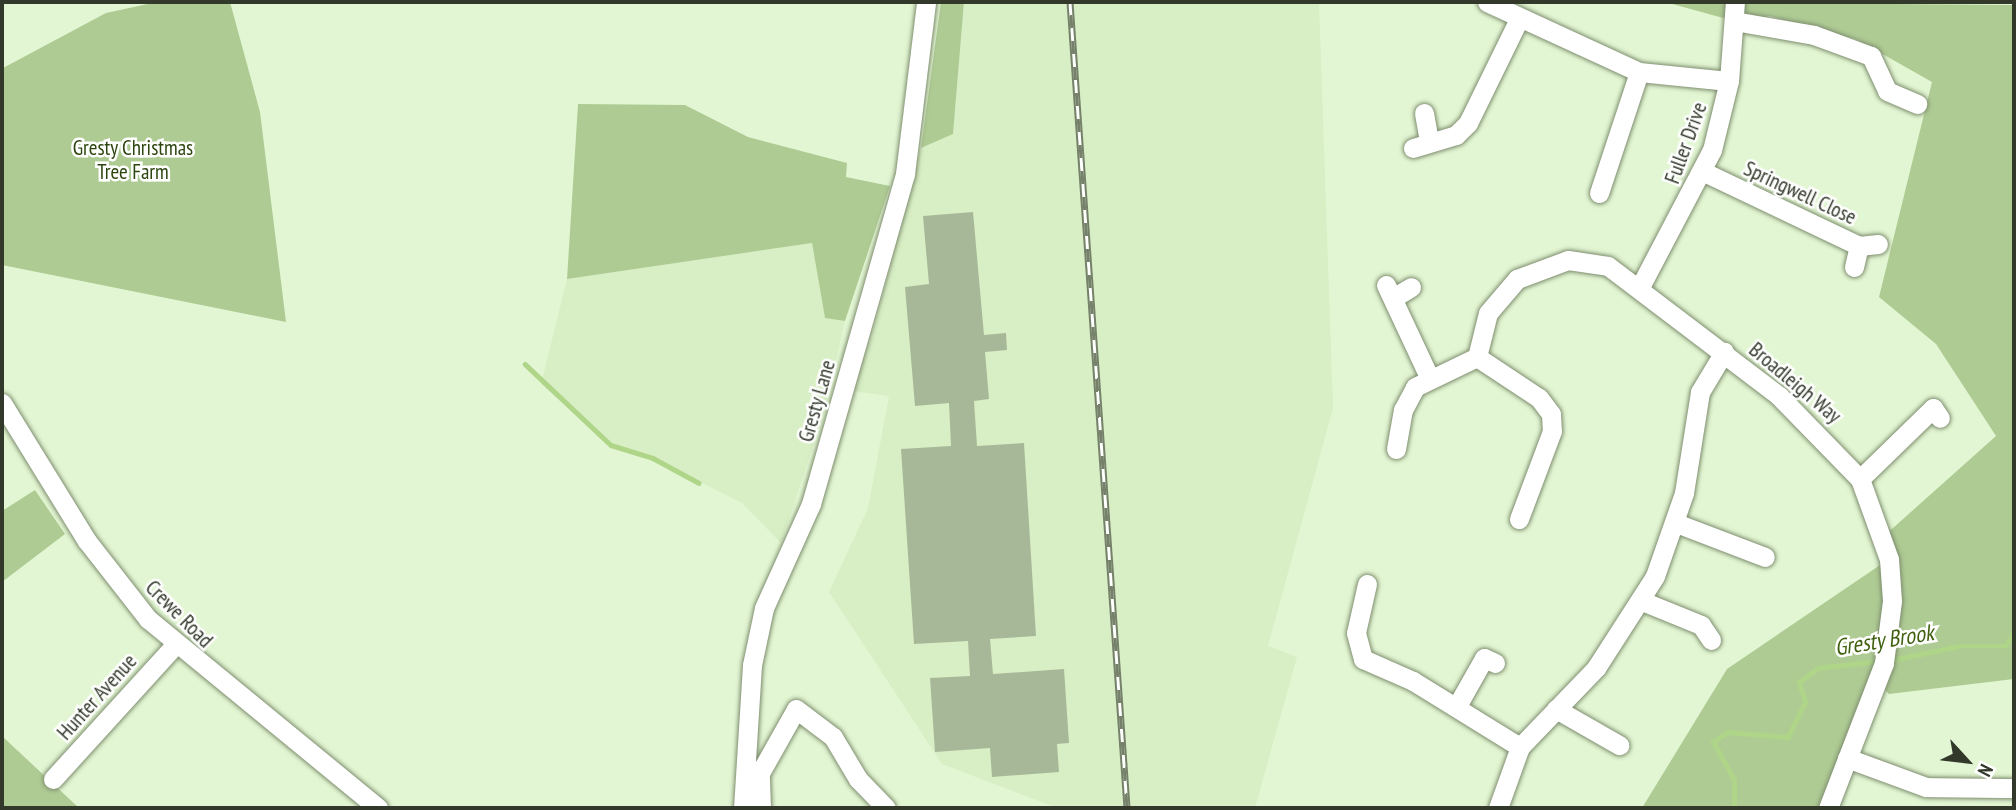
<!DOCTYPE html>
<html>
<head>
<meta charset="utf-8">
<style>
	body { margin:0 }
	#map { position:relative; width:2016px; height:810px; overflow:hidden; background:#e3f6d3; font-family:"PT Sans Narrow",sans-serif }
	div>[style] { position:absolute }
	[style*='--x'] { left:calc(var(--x)*1px); top:calc(var(--y)*1px); width:calc(var(--w)*1px); rotate:calc(var(--a)*1deg) }
	.built>* { inset:0; background:#d8eec4 }
	.green>* { inset:0; background:#afcb94 }
	.stream>* { height:4.5px; margin:-2.25px; padding:0 2.25px; transform-origin:2.25px; border-radius:2.25px; background:#afd588 }
	.building>* { inset:0; background:#a7b898 }
	.roads { filter:drop-shadow(0 0 2px #7e8e6f) drop-shadow(0 0 2px #7e8e6f) }
	.minor>* { height:19px; margin:-9.5px; padding:0 9.5px; transform-origin:9.5px; border-radius:9.5px; background:#fff }
	.rail>* { height:7px; margin-top:-3.5px; transform-origin:0; background:repeating-linear-gradient(90deg,#fff 0 13px,#76816b 0 26px); box-sizing:border-box; border-block:2px solid #76816b }
	span { translate:-50% -50%; white-space:nowrap; text-align:center; line-height:1.15; -webkit-text-stroke:5px #fff; paint-order:stroke }
	.street-label { font-size:21px; color:#32392b }
	.park-label { font-size:21px; color:#2d450e }
	.water-label { font-size:23px; color:#3f600e; font-style:italic }
	.frame { position:absolute; inset:0; border:4px solid #32392b; pointer-events:none }
	.north { position:absolute; left:1932px; top:726px; width:70px; height:70px; -webkit-text-stroke:5px #fff; paint-order:stroke; rotate:117deg; font-size:19px; font-weight:700; line-height:28px; text-align:center; color:#32392b }
	.north::after { content:''; display:block; margin:auto; width:24px; height:32px; background:#32392b; clip-path:polygon(50% 0,100% 100%,50% 72%,0 100%) }
</style>
</head>
<body>
<div id="map">
	<div class="built">
		<i style="clip-path:polygon(964px 2px,1319px 2px,1333px 408px,1268px 646px,1297px 657px,1255px 808px,1052px 806px,942px 764px,829px 592px,868px 508px,889px 396px,851px 391px,872px 337px,921px 148px,953px 134px)"></i>
		<i style="clip-path:polygon(812px 243px,825px 318px,845px 321px,824px 413px,781px 543px,742px 503px,653px 458px,611px 445px,541px 384px,567px 279px)"></i>
	</div>
	<div class="green">
		<i style="clip-path:polygon(157px 2px,230px 2px,260px 112px,286px 322px,2px 265px,3px 68px,106px 13px)"></i>
		<i style="clip-path:polygon(941px 2px,964px 2px,953px 134px,921px 148px)"></i>
		<i style="clip-path:polygon(1665px 2px,2014px 5px,2014px 679px,1889px 694px,1878px 683px,1828px 808px,1642px 808px,1727px 669px,1889px 559px,1884px 536px,1996px 436px,1936px 344px,1879px 297px,1932px 82px,1856px 39px,1770px 16px,1734px 21px)"></i>
		<i style="clip-path:polygon(578px 104px,685px 105px,748px 137px,847px 163px,846px 177px,890px 186px,845px 321px,825px 318px,812px 243px,567px 279px)"></i>
		<i style="clip-path:polygon(35px 490px,65px 534px,2px 582px,2px 511px)"></i>
		<i style="clip-path:polygon(2px 736px,79px 808px,2px 808px)"></i>
	</div>
	<div class="stream">
		<i style="--x:525;--y:364;--w:118;--a:43.3"></i>
		<i style="--x:611;--y:445;--w:44;--a:17.2"></i>
		<i style="--x:653;--y:458;--w:52;--a:28.5"></i>
		<i style="--x:1892;--y:660;--w:68;--a:-11.8"></i>
		<i style="--x:1959;--y:646;--w:46;--a:0"></i>
		<i style="--x:2005;--y:646;--w:17;--a:-57"></i>
		<i style="--x:1734;--y:808;--w:28;--a:-90"></i>
		<i style="--x:1734;--y:780;--w:43;--a:-118.9"></i>
		<i style="--x:1713;--y:742;--w:18;--a:-34"></i>
		<i style="--x:1728;--y:732;--w:60;--a:4.8"></i>
		<i style="--x:1788;--y:737;--w:39;--a:-64"></i>
		<i style="--x:1805;--y:702;--w:21;--a:-107"></i>
		<i style="--x:1799;--y:682;--w:24;--a:-36"></i>
		<i style="--x:1818;--y:668;--w:61;--a:-6.5"></i>
	</div>
	<div class="building">
		<i style="clip-path:polygon(973px 212px,984px 335px,1006px 333px,1007px 350px,985px 352px,989px 399px,974px 401px,977px 446px,1024px 443px,1036px 636px,990px 639px,993px 674px,1064px 669px,1069px 743px,1057px 744px,1059px 772px,992px 777px,990px 748px,935px 752px,930px 678px,970px 676px,968px 641px,914px 644px,901px 449px,951px 446px,949px 403px,915px 406px,905px 287px,929px 284px,923px 216px)"></i>
	</div>
	<div class="roads">
		<div class="minor">
			<i style="--x:1487;--y:2;--w:167;--a:24.7"></i>
			<i style="--x:1639;--y:72;--w:90;--a:5.7"></i>
			<i style="--x:1734;--y:21;--w:81;--a:9.9"></i>
			<i style="--x:1814;--y:35;--w:61;--a:20.2"></i>
			<i style="--x:1871;--y:56;--w:38;--a:65"></i>
			<i style="--x:1887;--y:91;--w:33;--a:23"></i>
			<i style="--x:1424;--y:113;--w:29;--a:80"></i>
			<i style="--x:1413;--y:148;--w:45;--a:-16.8"></i>
			<i style="--x:1456;--y:135;--w:17;--a:-45"></i>
			<i style="--x:1468;--y:123;--w:116;--a:-63.9"></i>
			<i style="--x:1704;--y:172;--w:172;--a:25.5"></i>
			<i style="--x:1859;--y:246;--w:19;--a:-6"></i>
			<i style="--x:1599;--y:193;--w:127;--a:-71.7"></i>
			<i style="--x:1854;--y:267;--w:22;--a:-77"></i>
			<i style="--x:1386;--y:285;--w:102;--a:64.9"></i>
			<i style="--x:1640;--y:287;--w:155;--a:-62.3"></i>
			<i style="--x:1712;--y:150;--w:71;--a:-76.2"></i>
			<i style="--x:1729;--y:81;--w:79;--a:-85.7"></i>
			<i style="--x:1393;--y:298;--w:21;--a:-31"></i>
			<i style="--x:1477;--y:357;--w:74;--a:33.5"></i>
			<i style="--x:1539;--y:398;--w:20;--a:53"></i>
			<i style="--x:1551;--y:414;--w:17;--a:87"></i>
			<i style="--x:1552;--y:431;--w:94;--a:110.6"></i>
			<i style="--x:2;--y:403;--w:162;--a:58.4"></i>
			<i style="--x:87;--y:541;--w:99;--a:52"></i>
			<i style="--x:148;--y:619;--w:298;--a:39.4"></i>
			<i style="--x:1396;--y:449;--w:40;--a:-80"></i>
			<i style="--x:1403;--y:410;--w:26;--a:-62"></i>
			<i style="--x:1415;--y:387;--w:69;--a:-25.8"></i>
			<i style="--x:1477;--y:357;--w:45;--a:-76"></i>
			<i style="--x:1488;--y:313;--w:45;--a:-49.5"></i>
			<i style="--x:1517;--y:279;--w:54;--a:-20.4"></i>
			<i style="--x:1568;--y:260;--w:40;--a:8.5"></i>
			<i style="--x:1608;--y:266;--w:215;--a:37.2"></i>
			<i style="--x:1779;--y:396;--w:116;--a:45.7"></i>
			<i style="--x:1860;--y:479;--w:85;--a:70.1"></i>
			<i style="--x:1889;--y:559;--w:42;--a:85.9"></i>
			<i style="--x:1892;--y:601;--w:63;--a:97.4"></i>
			<i style="--x:1884;--y:663;--w:155;--a:111.1"></i>
			<i style="--x:1860;--y:479;--w:102;--a:-44.2"></i>
			<i style="--x:1933;--y:408;--w:12;--a:55"></i>
			<i style="--x:1676;--y:523;--w:95;--a:20.9"></i>
			<i style="--x:1367;--y:584;--w:50;--a:102.7"></i>
			<i style="--x:1356;--y:633;--w:27;--a:75"></i>
			<i style="--x:1363;--y:659;--w:55;--a:23.7"></i>
			<i style="--x:1413;--y:681;--w:126;--a:31.7"></i>
			<i style="--x:1642;--y:601;--w:64;--a:22.1"></i>
			<i style="--x:1701;--y:625;--w:18;--a:56"></i>
			<i style="--x:1457;--y:706;--w:55;--a:-60.6"></i>
			<i style="--x:1484;--y:658;--w:12;--a:24"></i>
			<i style="--x:1556;--y:709;--w:73;--a:29.7"></i>
			<i style="--x:1847;--y:758;--w:84;--a:20.2"></i>
			<i style="--x:1926;--y:787;--w:88;--a:0.7"></i>
			<i style="--x:53;--y:779;--w:181;--a:-47.7"></i>
			<i style="--x:743;--y:808;--w:143;--a:-86.4"></i>
			<i style="--x:752;--y:665;--w:58;--a:-78.1"></i>
			<i style="--x:764;--y:608;--w:114;--a:-65.7"></i>
			<i style="--x:811;--y:504;--w:343;--a:-74.1"></i>
			<i style="--x:905;--y:174;--w:173;--a:-83"></i>
			<i style="--x:761;--y:808;--w:35;--a:-92"></i>
			<i style="--x:760;--y:773;--w:73;--a:-60.6"></i>
			<i style="--x:796;--y:709;--w:46;--a:37.1"></i>
			<i style="--x:833;--y:737;--w:49;--a:59.2"></i>
			<i style="--x:858;--y:779;--w:40;--a:46"></i>
			<i style="--x:1498;--y:808;--w:65;--a:-70.2"></i>
			<i style="--x:1520;--y:747;--w:110;--a:-46.1"></i>
			<i style="--x:1596;--y:668;--w:109;--a:-57.3"></i>
			<i style="--x:1655;--y:576;--w:88;--a:-70.7"></i>
			<i style="--x:1684;--y:493;--w:102;--a:-81"></i>
			<i style="--x:1700;--y:392;--w:47;--a:-59"></i>
		</div>
	</div>
	<div class="rail">
		<i style="--x:1070;--y:2;--w:808;--a:85.95"></i>
	</div>
	<div class="street-label">
		<span style="left:1686px;top:143px;rotate:-70deg">Fuller Drive</span>
		<span style="left:1800px;top:193px;rotate:25deg">Springwell Close</span>
		<span style="left:1795px;top:383px;rotate:40deg">Broadleigh Way</span>
		<span style="left:817px;top:401px;rotate:-74deg">Gresty Lane</span>
		<span style="left:179px;top:614px;rotate:45deg">Crewe Road</span>
		<span style="left:97px;top:697px;rotate:-48deg">Hunter Avenue</span>
	</div>
	<div class="park-label">
		<span style="left:133px;top:160px">Gresty Christmas<br>Tree Farm</span>
	</div>
	<div class="water-label">
		<span style="left:1884px;top:640px;rotate:-9deg">Gresty Brook</span>
	</div>
	<div class="frame"></div>
	<div class="north">N</div>
</div>
</body>
</html>
